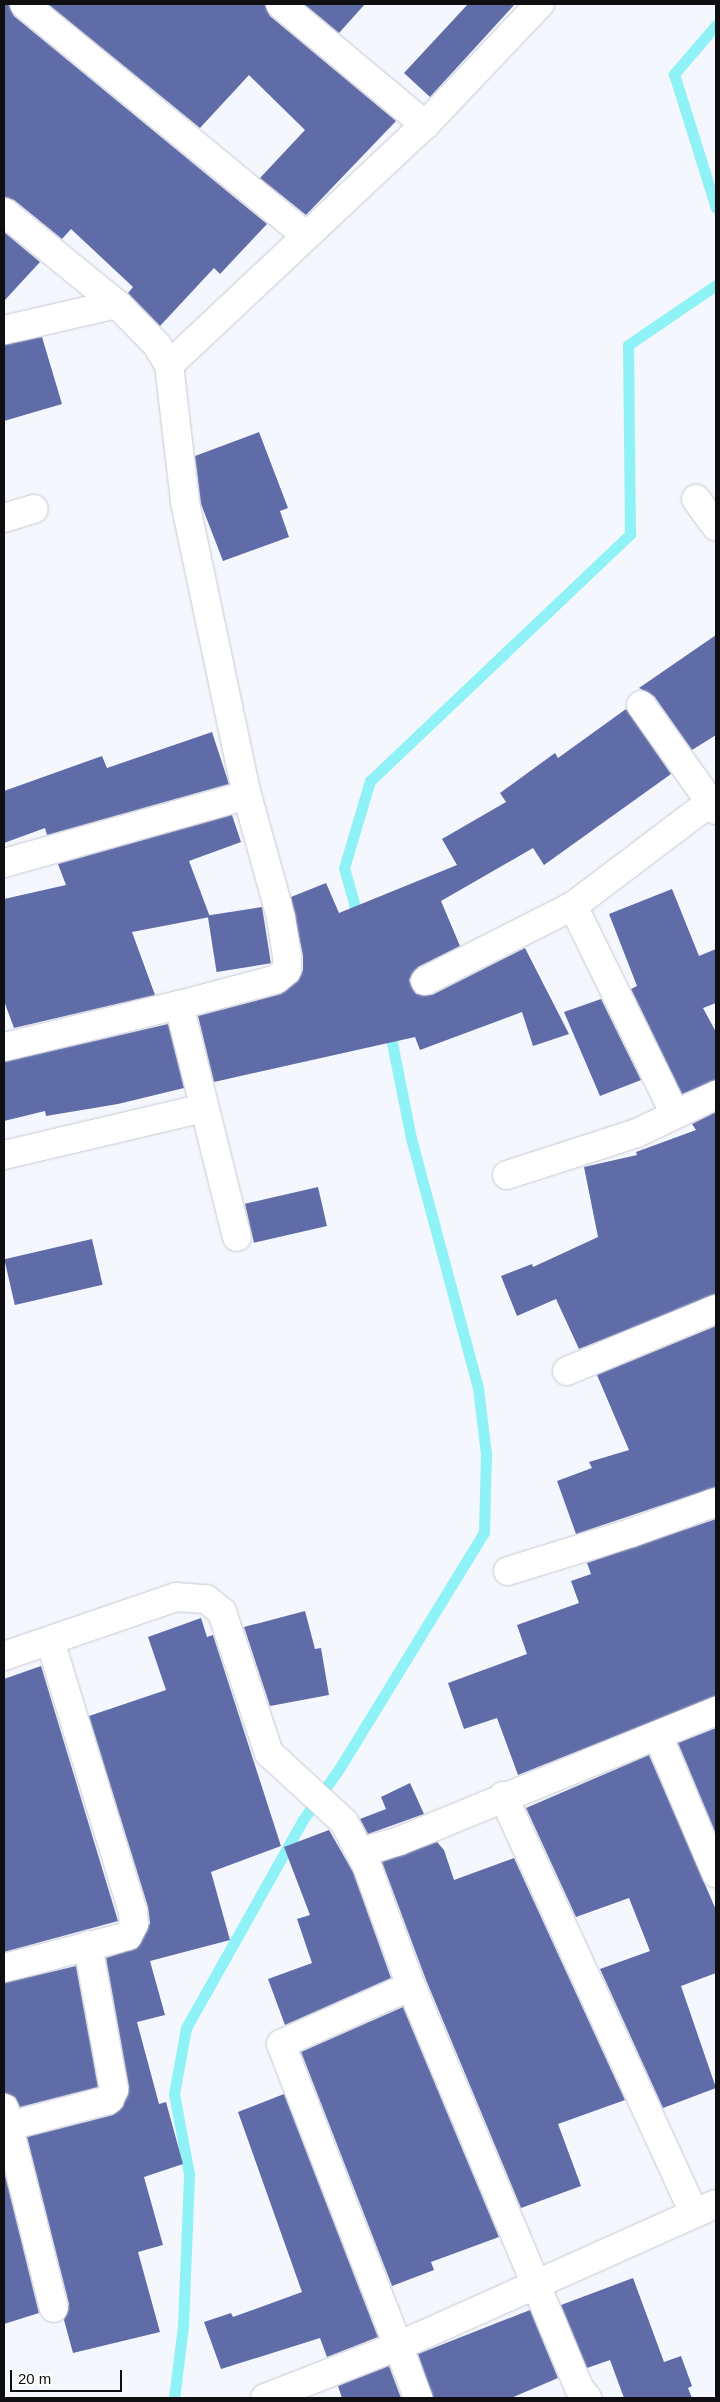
<!DOCTYPE html>
<html>
<head>
<meta charset="utf-8">
<style>
	body { margin:0 }
	#map { position:relative; width:720px; height:2402px; overflow:hidden; background:#f5f7fe; font-family:Helvetica,sans-serif }
	div>[style] { position:absolute }
	[style*='--x'] { left:calc(var(--x)*1px); top:calc(var(--y)*1px); width:calc(var(--w)*1px); rotate:calc(var(--a)*1deg) }
	.stream>* { height:11px; margin:-5.5px; padding:0 5.5px; transform-origin:5.5px; border-radius:5.5px; background:#8ef2f7 }
	.building>* { inset:0; background:#5f6ca8; transform-origin:0 0 }
	.roads { filter:drop-shadow(0 0 1px #c7c9d2) drop-shadow(0 0 1px #c7c9d2) }
	.street>* { height:28px; margin:-14px; padding:0 14px; transform-origin:14px; border-radius:14px; background:#fff }
	span { translate:-50% -50%; white-space:nowrap; text-align:center; line-height:1.15; -webkit-text-stroke:5px #fff; paint-order:stroke }
	.frame { position:absolute; inset:0; border:5px solid #0f0f12; pointer-events:none }
	.scale { position:absolute; left:10px; top:2370px; width:112px; height:22px; box-sizing:border-box; border:2px solid #0f0f12; border-top:0; padding-left:6px; font-size:15px; line-height:18px; white-space:nowrap; color:#0f0f12; -webkit-text-stroke:4px #fff; paint-order:stroke }
</style>
</head>
<body>
<div id="map">
	<div class="stream">
		<i style="--x:716;--y:25;--w:65;--a:130.6"></i>
		<i style="--x:674;--y:74;--w:140;--a:72.6"></i>
		<i style="--x:359;--y:921;--w:55;--a:-105.8"></i>
		<i style="--x:344;--y:868;--w:91;--a:-73.4"></i>
		<i style="--x:370;--y:781;--w:359;--a:-43.5"></i>
		<i style="--x:630;--y:534;--w:189;--a:-90.6"></i>
		<i style="--x:628;--y:345;--w:107;--a:-34.3"></i>
		<i style="--x:174;--y:2398;--w:73;--a:-82.9"></i>
		<i style="--x:183;--y:2326;--w:152;--a:-87.7"></i>
		<i style="--x:189;--y:2174;--w:81;--a:-100.6"></i>
		<i style="--x:174;--y:2094;--w:67;--a:-79.7"></i>
		<i style="--x:186;--y:2028;--w:237;--a:-60.7"></i>
		<i style="--x:302;--y:1821;--w:64;--a:-54.6"></i>
		<i style="--x:339;--y:1769;--w:278;--a:-58.5"></i>
		<i style="--x:484;--y:1532;--w:78;--a:-88.5"></i>
		<i style="--x:486;--y:1454;--w:66;--a:-96.9"></i>
		<i style="--x:478;--y:1388;--w:259;--a:-105"></i>
		<i style="--x:411;--y:1138;--w:112;--a:-101.3"></i>
	</div>
	<div class="building">
		<i style="clip-path:polygon(4px 4px,9px 4px,14px 16px,267px 224px,220px 274px,214px 268px,160px 326px,128px 293px,133px 287px,71px 229px,62px 239px,14px 200px,4px 197px)"></i>
		<i style="clip-path:polygon(48px 4px,265px 4px,270px 16px,396px 121px,306px 215px,260px 178px,305px 130px,249px 75px,200px 128px)"></i>
		<i style="clip-path:polygon(304px 4px,365px 4px,339px 33px)"></i>
		<i style="clip-path:polygon(468px 4px,515px 4px,430px 97px,404px 73px)"></i>
		<i style="clip-path:polygon(4px 232px,40px 262px,4px 301px)"></i>
		<i style="clip-path:polygon(42px 337px,62px 404px,4px 421px,4px 345px)"></i>
		<i style="clip-path:polygon(259px 432px,288px 508px,280px 511px,289px 537px,223px 561px,201px 504px,195px 456px)"></i>
		<i style="clip-path:polygon(716px 635px,716px 735px,692px 750px,654px 696px,639px 688px)"></i>
		<i style="clip-path:polygon(626px 709px,671px 774px,544px 865px,533px 848px,441px 901px,460px 946px,418px 967px,409px 980px,416px 994px,432px 995px,525px 948px,569px 1034px,533px 1046px,522px 1012px,420px 1050px,415px 1037px,214px 1082px,198px 1016px,281px 994px,298px 981px,303px 970px,303px 956px,291px 897px,326px 883px,339px 913px,457px 865px,442px 839px,506px 802px,500px 793px,555px 753px,558px 758px)"></i>
		<i style="clip-path:polygon(212px 732px,229px 784px,47px 835px,45px 828px,4px 843px,4px 791px,102px 756px,107px 768px)"></i>
		<i style="clip-path:polygon(232px 815px,241px 842px,189px 861px,210px 917px,132px 932px,155px 995px,14px 1028px,4px 1001px,4px 899px,66px 885px,58px 864px)"></i>
		<i style="clip-path:polygon(672px 889px,699px 956px,716px 949px,716px 1003px,703px 1008px,716px 1032px,716px 1080px,682px 1094px,631px 989px,637px 986px,609px 914px)"></i>
		<i style="left:262px;top:907px;width:57px;height:55px;rotate:81deg"></i>
		<i style="clip-path:polygon(601px 999px,641px 1080px,600px 1096px,564px 1012px)"></i>
		<i style="clip-path:polygon(168px 1024px,184px 1088px,118px 1104px,46px 1116px,45px 1111px,4px 1121px,4px 1062px)"></i>
		<i style="clip-path:polygon(716px 1112px,716px 1294px,579px 1349px,556px 1299px,517px 1316px,501px 1276px,532px 1264px,533px 1267px,598px 1237px,584px 1167px,637px 1155px,636px 1152px,696px 1130px,692px 1124px)"></i>
		<i style="left:318px;top:1187px;width:40px;height:75px;rotate:77deg"></i>
		<i style="left:92px;top:1239px;width:47px;height:90px;rotate:77deg"></i>
		<i style="clip-path:polygon(716px 1326px,716px 1487px,576px 1534px,557px 1481px,592px 1468px,589px 1462px,629px 1450px,597px 1375px)"></i>
		<i style="clip-path:polygon(716px 1519px,716px 1696px,518px 1775px,497px 1718px,464px 1729px,448px 1683px,527px 1654px,517px 1625px,579px 1603px,571px 1581px,591px 1574px,587px 1563px)"></i>
		<i style="clip-path:polygon(305px 1611px,315px 1649px,321px 1648px,329px 1695px,270px 1706px,244px 1627px)"></i>
		<i style="clip-path:polygon(201px 1618px,207px 1637px,213px 1635px,281px 1846px,211px 1872px,230px 1940px,150px 1961px,165px 2015px,137px 2022px,159px 2104px,166px 2102px,183px 2164px,144px 2177px,163px 2245px,138px 2252px,160px 2332px,73px 2353px,64px 2320px,69px 2304px,27px 2137px,113px 2115px,123px 2107px,129px 2087px,106px 1958px,137px 1948px,150px 1923px,148px 1907px,89px 1716px,166px 1690px,148px 1637px)"></i>
		<i style="clip-path:polygon(41px 1666px,118px 1921px,4px 1952px,4px 1679px)"></i>
		<i style="clip-path:polygon(716px 1728px,716px 1834px,678px 1743px)"></i>
		<i style="clip-path:polygon(649px 1755px,716px 1910px,716px 1973px,681px 1986px,716px 2088px,663px 2108px,600px 1969px,650px 1951px,629px 1898px,576px 1917px,526px 1808px)"></i>
		<i style="clip-path:polygon(410px 1783px,424px 1814px,368px 1834px,360px 1819px,386px 1809px,381px 1797px)"></i>
		<i style="clip-path:polygon(329px 1830px,353px 1872px,391px 1978px,285px 2025px,268px 1979px,312px 1963px,297px 1919px,310px 1915px,284px 1847px)"></i>
		<i style="clip-path:polygon(437px 1842px,444px 1850px,454px 1880px,514px 1858px,625px 2100px,558px 2124px,581px 2186px,521px 2208px,426px 1980px,382px 1862px)"></i>
		<i style="clip-path:polygon(76px 1966px,98px 2087px,20px 2107px,15px 2097px,4px 2093px,4px 1983px)"></i>
		<i style="clip-path:polygon(403px 2007px,499px 2237px,431px 2262px,434px 2270px,392px 2286px,301px 2052px)"></i>
		<i style="clip-path:polygon(284px 2094px,378px 2337px,327px 2357px,320px 2338px,221px 2369px,204px 2322px,231px 2313px,233px 2317px,302px 2292px,238px 2112px)"></i>
		<i style="clip-path:polygon(4px 2171px,39px 2313px,4px 2324px)"></i>
		<i style="clip-path:polygon(633px 2278px,664px 2362px,681px 2356px,692px 2386px,688px 2388px,692px 2398px,624px 2398px,610px 2360px,587px 2368px,561px 2305px)"></i>
		<i style="clip-path:polygon(530px 2310px,558px 2378px,511px 2398px,433px 2398px,418px 2354px)"></i>
		<i style="clip-path:polygon(389px 2366px,401px 2398px,342px 2398px,338px 2386px)"></i>
	</div>
	<div class="roads">
		<div class="street">
			<i style="--x:24;--y:4;--w:364;--a:39.4"></i>
			<i style="--x:280;--y:4;--w:189;--a:39.8"></i>
			<i style="--x:4;--y:212;--w:146;--a:39.2"></i>
			<i style="--x:4;--y:330;--w:116;--a:-13"></i>
			<i style="--x:117;--y:304;--w:57;--a:45.7"></i>
			<i style="--x:157;--y:345;--w:23;--a:59"></i>
			<i style="--x:169;--y:365;--w:138;--a:83.3"></i>
			<i style="--x:185;--y:502;--w:299;--a:78.1"></i>
			<i style="--x:247;--y:795;--w:128;--a:74.5"></i>
			<i style="--x:281;--y:918;--w:38;--a:81"></i>
			<i style="--x:287;--y:956;--w:14;--a:90"></i>
			<i style="--x:287;--y:970;--w:13;--a:138"></i>
			<i style="--x:277;--y:979;--w:101;--a:165.1"></i>
			<i style="--x:169;--y:365;--w:351;--a:-43.2"></i>
			<i style="--x:425;--y:125;--w:167;--a:-46.5"></i>
			<i style="--x:696;--y:499;--w:34;--a:54"></i>
			<i style="--x:4;--y:518;--w:31;--a:-17"></i>
			<i style="--x:641;--y:705;--w:129;--a:54.5"></i>
			<i style="--x:4;--y:863;--w:252;--a:-15.6"></i>
			<i style="--x:425;--y:981;--w:166;--a:-26.9"></i>
			<i style="--x:4;--y:1047;--w:180;--a:-13.5"></i>
			<i style="--x:179;--y:1005;--w:239;--a:76"></i>
			<i style="--x:675;--y:1114;--w:232;--a:-116.1"></i>
			<i style="--x:573;--y:906;--w:179;--a:-37.1"></i>
			<i style="--x:4;--y:1155;--w:205;--a:-13.2"></i>
			<i style="--x:507;--y:1175;--w:137;--a:-17.9"></i>
			<i style="--x:637;--y:1133;--w:88;--a:-25.7"></i>
			<i style="--x:567;--y:1371;--w:161;--a:-22.6"></i>
			<i style="--x:508;--y:1571;--w:129;--a:-17.2"></i>
			<i style="--x:631;--y:1533;--w:90;--a:-20"></i>
			<i style="--x:4;--y:1656;--w:182;--a:-18.9"></i>
			<i style="--x:176;--y:1597;--w:30;--a:4"></i>
			<i style="--x:206;--y:1599;--w:21;--a:39"></i>
			<i style="--x:222;--y:1612;--w:149;--a:71.6"></i>
			<i style="--x:269;--y:1753;--w:102;--a:42.6"></i>
			<i style="--x:344;--y:1822;--w:50;--a:62.4"></i>
			<i style="--x:367;--y:1866;--w:128;--a:69.9"></i>
			<i style="--x:411;--y:1986;--w:436;--a:67.3"></i>
			<i style="--x:579;--y:2388;--w:13;--a:51"></i>
			<i style="--x:658;--y:1736;--w:149;--a:67.1"></i>
			<i style="--x:503;--y:1796;--w:459;--a:65.4"></i>
			<i style="--x:361;--y:1852;--w:40;--a:-16"></i>
			<i style="--x:399;--y:1841;--w:343;--a:-22.3"></i>
			<i style="--x:4;--y:1968;--w:128;--a:-14.5"></i>
			<i style="--x:128;--y:1936;--w:13;--a:-63"></i>
			<i style="--x:134;--y:1924;--w:12;--a:-95"></i>
			<i style="--x:133;--y:1912;--w:283;--a:-107"></i>
			<i style="--x:411;--y:1986;--w:142;--a:156"></i>
			<i style="--x:281;--y:2044;--w:380;--a:68.8"></i>
			<i style="--x:4;--y:2108;--w:206;--a:76"></i>
			<i style="--x:9;--y:2126;--w:103;--a:-14.6"></i>
			<i style="--x:109;--y:2100;--w:11;--a:-63"></i>
			<i style="--x:114;--y:2090;--w:147;--a:-100.2"></i>
			<i style="--x:265;--y:2398;--w:141;--a:-21.3"></i>
			<i style="--x:396;--y:2347;--w:350;--a:-24.1"></i>
		</div>
	</div>
	<div class="frame"></div>
	<div class="scale">20 m</div>
</div>
</body>
</html>
